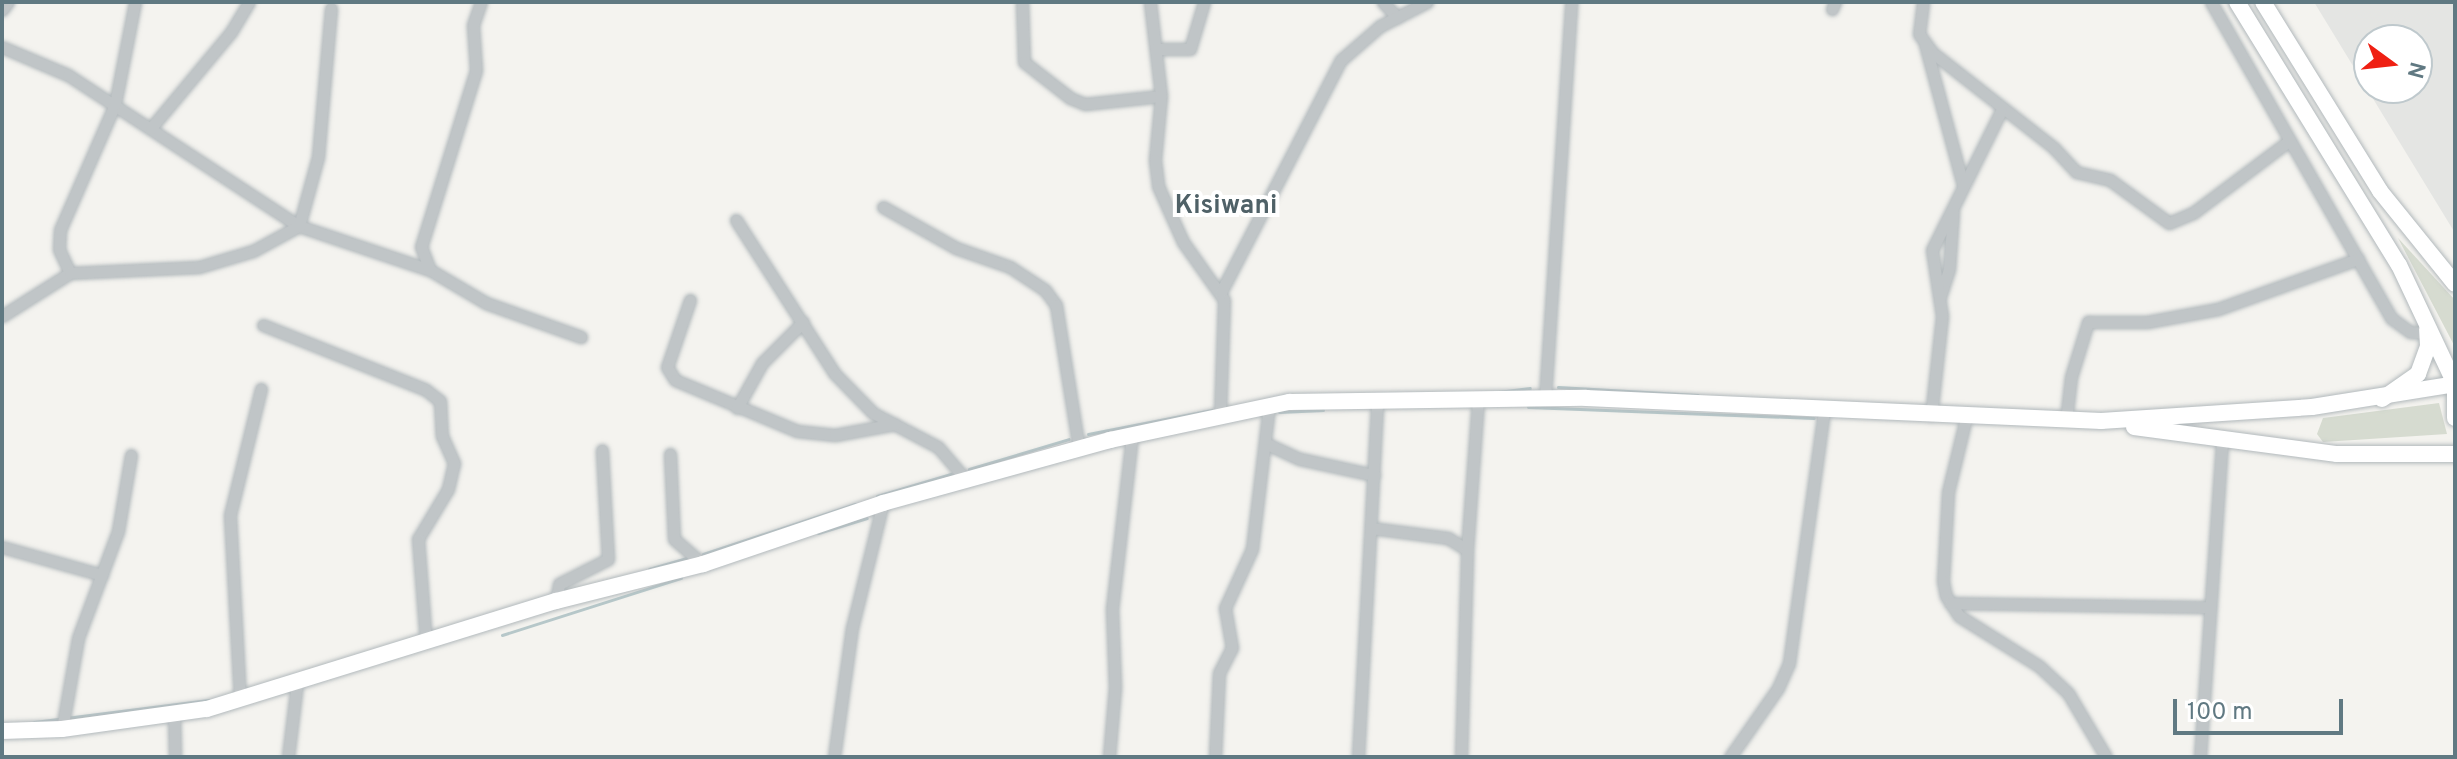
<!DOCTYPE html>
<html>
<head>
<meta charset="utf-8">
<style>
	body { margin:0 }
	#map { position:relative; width:2457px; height:759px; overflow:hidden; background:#f4f3ef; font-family:Overpass,sans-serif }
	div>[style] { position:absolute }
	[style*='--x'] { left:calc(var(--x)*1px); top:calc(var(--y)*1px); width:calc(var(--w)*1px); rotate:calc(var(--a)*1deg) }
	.built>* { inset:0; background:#e4e5e3 }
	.green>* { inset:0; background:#d6dbd0 }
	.stream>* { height:3px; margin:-1.5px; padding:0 1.5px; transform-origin:1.5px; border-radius:1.5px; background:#b6c7c9 }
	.roads { filter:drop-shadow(0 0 2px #b2b9bc) drop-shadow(0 0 2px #b2b9bc) }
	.minor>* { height:11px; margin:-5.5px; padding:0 5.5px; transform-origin:5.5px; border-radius:5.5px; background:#c0c5c7 }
	.secondary>* { height:16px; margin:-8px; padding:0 8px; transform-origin:8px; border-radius:8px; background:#fff }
	.primary>* { height:16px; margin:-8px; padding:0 8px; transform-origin:8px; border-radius:8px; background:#fff }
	span { translate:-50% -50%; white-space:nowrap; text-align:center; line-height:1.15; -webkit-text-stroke:8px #fff; paint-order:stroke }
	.quarter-label { font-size:26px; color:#4f6167; font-weight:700 }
	.frame { position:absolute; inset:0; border:4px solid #607982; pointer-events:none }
	.north { position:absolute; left:2353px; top:24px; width:80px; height:80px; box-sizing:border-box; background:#fff; border:2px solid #bfc9cd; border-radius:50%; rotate:105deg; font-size:22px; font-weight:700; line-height:32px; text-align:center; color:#607982 }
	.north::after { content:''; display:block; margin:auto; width:28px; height:36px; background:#ef2013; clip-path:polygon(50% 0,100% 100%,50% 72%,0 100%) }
	.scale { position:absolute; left:2173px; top:699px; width:170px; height:36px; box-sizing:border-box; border:4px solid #607982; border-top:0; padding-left:10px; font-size:24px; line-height:28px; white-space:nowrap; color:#607982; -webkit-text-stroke:6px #fff; paint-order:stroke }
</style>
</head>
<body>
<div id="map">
	<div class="built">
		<i style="clip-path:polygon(evenodd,2314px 2px,2455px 2px,2455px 233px,2314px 2px,2369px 40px,2417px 40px,2417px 88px,2369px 88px,2369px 40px)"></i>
	</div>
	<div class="green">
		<i style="clip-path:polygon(2398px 238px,2455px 300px,2455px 347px)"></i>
		<i style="clip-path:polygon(2439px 403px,2447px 434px,2323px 442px,2317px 434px,2323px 418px)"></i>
	</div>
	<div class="stream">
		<i style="--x:1558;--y:387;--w:140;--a:3.3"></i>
		<i style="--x:1498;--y:392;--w:32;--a:-7"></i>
		<i style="--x:1528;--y:407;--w:286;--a:2.2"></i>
		<i style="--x:1279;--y:412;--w:44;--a:-2.6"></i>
		<i style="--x:1088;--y:434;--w:126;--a:-11"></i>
		<i style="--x:969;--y:469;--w:104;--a:-16.7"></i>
		<i style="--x:877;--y:496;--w:77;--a:-16.6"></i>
		<i style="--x:818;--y:533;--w:51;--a:-17"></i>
		<i style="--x:703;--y:554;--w:160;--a:-18.2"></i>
		<i style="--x:649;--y:569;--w:43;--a:-16.3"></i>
		<i style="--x:502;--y:635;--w:188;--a:-17.7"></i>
		<i style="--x:34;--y:722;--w:176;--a:-7.2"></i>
	</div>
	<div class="roads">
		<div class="minor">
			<i style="--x:1022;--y:2;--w:60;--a:88.1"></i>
			<i style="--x:1024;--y:62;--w:58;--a:38"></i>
			<i style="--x:1070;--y:98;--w:16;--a:22"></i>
			<i style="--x:1085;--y:104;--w:76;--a:-6"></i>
			<i style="--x:1150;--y:2;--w:95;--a:83.3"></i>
			<i style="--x:1161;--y:96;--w:64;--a:95.4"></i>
			<i style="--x:1155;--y:160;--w:26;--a:83"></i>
			<i style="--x:1158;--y:186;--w:61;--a:65.9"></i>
			<i style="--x:1183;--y:242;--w:71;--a:54.7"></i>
			<i style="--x:1224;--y:300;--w:117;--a:92"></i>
			<i style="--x:1383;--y:2;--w:21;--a:47"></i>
			<i style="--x:1923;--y:2;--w:32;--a:97"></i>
			<i style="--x:1919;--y:34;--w:24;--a:54"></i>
			<i style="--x:1933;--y:53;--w:154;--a:38.1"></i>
			<i style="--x:2054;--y:148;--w:33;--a:47"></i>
			<i style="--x:2076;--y:172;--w:35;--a:13"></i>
			<i style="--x:2110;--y:180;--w:73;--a:36.1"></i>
			<i style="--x:2169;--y:223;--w:26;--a:-23"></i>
			<i style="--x:2193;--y:213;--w:120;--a:-36.9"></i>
			<i style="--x:2211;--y:2;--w:364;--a:60.3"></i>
			<i style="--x:2391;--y:318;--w:24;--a:36"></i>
			<i style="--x:2410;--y:332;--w:18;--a:3"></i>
			<i style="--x:1832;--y:9;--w:8;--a:-67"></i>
			<i style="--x:2;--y:10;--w:10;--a:-53"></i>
			<i style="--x:1925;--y:44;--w:146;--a:74.9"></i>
			<i style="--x:2;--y:47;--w:72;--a:23"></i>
			<i style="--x:68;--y:75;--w:276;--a:33.2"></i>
			<i style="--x:299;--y:226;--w:138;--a:18.6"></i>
			<i style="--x:430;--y:270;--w:65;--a:30.5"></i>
			<i style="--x:486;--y:303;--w:101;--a:19.7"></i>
			<i style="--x:1156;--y:49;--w:34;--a:0"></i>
			<i style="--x:1190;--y:49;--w:49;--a:-73.4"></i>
			<i style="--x:151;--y:128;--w:125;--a:-50.2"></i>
			<i style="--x:231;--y:32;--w:35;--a:-59"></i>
			<i style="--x:883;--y:207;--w:84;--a:29.3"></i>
			<i style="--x:956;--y:248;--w:57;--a:19.4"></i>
			<i style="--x:1010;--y:267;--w:42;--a:33.3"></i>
			<i style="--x:1045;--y:290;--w:19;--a:54"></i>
			<i style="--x:1056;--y:305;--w:146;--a:80.9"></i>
			<i style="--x:736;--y:220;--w:183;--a:57.3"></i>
			<i style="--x:835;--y:374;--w:54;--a:45.7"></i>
			<i style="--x:873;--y:413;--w:73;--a:27.6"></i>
			<i style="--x:938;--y:447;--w:45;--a:49.5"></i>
			<i style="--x:430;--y:270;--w:25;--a:-111"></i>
			<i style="--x:421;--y:247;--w:185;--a:-72.7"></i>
			<i style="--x:476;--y:70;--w:45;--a:-93.8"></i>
			<i style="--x:473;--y:25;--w:24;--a:-71"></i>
			<i style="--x:70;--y:273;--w:26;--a:-115"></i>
			<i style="--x:59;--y:249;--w:19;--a:-87"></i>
			<i style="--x:60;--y:230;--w:137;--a:-66.4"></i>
			<i style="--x:115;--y:104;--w:104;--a:-78.9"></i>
			<i style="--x:1221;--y:292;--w:261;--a:-62.7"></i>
			<i style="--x:1341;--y:60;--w:52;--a:-41.1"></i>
			<i style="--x:1380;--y:26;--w:53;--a:-27.1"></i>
			<i style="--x:1940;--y:297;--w:29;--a:-72"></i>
			<i style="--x:1949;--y:269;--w:57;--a:-86"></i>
			<i style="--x:690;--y:300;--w:71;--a:108.9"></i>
			<i style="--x:667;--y:367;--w:15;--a:58"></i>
			<i style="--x:675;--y:380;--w:132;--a:22.7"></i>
			<i style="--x:797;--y:431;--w:38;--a:6"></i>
			<i style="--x:835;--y:435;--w:61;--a:-10.4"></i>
			<i style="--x:2;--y:316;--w:80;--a:-32.3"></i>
			<i style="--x:70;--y:273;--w:129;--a:-2.7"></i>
			<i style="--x:199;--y:267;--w:56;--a:-16.5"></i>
			<i style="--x:253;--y:251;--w:52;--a:-28.5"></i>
			<i style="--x:299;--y:226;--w:72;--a:-74.6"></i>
			<i style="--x:318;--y:157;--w:149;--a:-85"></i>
			<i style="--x:263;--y:325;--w:175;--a:21.7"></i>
			<i style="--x:426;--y:390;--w:18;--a:38"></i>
			<i style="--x:440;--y:401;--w:35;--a:87"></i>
			<i style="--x:442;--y:436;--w:30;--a:66"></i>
			<i style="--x:454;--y:463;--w:27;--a:103"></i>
			<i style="--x:448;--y:489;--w:58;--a:121"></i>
			<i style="--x:418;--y:539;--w:104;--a:85.6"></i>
			<i style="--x:1545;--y:398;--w:397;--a:-86.2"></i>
			<i style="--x:737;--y:408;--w:51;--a:-60.9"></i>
			<i style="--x:762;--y:363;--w:58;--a:-45"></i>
			<i style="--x:1931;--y:416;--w:101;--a:-83.7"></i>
			<i style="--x:1942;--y:316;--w:67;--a:-98.6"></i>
			<i style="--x:1932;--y:250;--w:155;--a:-63.6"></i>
			<i style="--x:1966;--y:418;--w:76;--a:103.7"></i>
			<i style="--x:1948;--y:492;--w:89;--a:93.2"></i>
			<i style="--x:1943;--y:581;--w:15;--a:79"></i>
			<i style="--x:1946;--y:596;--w:24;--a:57"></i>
			<i style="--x:1959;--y:616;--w:94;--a:32"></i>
			<i style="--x:2039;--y:666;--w:40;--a:43"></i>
			<i style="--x:2068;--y:693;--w:74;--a:59.3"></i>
			<i style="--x:2066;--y:420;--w:43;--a:-83.4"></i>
			<i style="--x:2071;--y:377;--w:58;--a:-72.8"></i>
			<i style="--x:2088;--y:322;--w:59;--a:0"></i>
			<i style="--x:2147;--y:322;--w:72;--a:-10.4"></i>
			<i style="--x:2218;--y:309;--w:149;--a:-19.7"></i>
			<i style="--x:1265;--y:443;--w:38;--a:25"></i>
			<i style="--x:1300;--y:459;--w:76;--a:12.2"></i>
			<i style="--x:670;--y:454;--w:85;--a:87.3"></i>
			<i style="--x:674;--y:539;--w:38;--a:41"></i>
			<i style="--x:1371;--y:528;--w:78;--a:7.4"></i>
			<i style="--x:1448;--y:538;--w:22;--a:32"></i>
			<i style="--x:2;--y:547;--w:104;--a:15.6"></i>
			<i style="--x:556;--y:601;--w:17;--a:-80"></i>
			<i style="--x:559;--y:584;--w:55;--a:-27"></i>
			<i style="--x:608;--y:559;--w:109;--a:-93.2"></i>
			<i style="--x:1950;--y:603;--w:259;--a:0.9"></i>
			<i style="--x:240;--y:700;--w:185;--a:-93.1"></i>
			<i style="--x:230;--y:515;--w:130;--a:-76.2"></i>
			<i style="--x:174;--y:713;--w:44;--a:88.7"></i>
			<i style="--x:62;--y:729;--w:92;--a:-80"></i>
			<i style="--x:78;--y:638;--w:114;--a:-69.5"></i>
			<i style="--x:118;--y:531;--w:77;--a:-80.3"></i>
			<i style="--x:288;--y:757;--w:74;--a:-83"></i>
			<i style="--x:834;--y:757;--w:130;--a:-82.1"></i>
			<i style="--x:852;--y:628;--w:129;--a:-76.1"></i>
			<i style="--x:1109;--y:757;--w:70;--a:-85.1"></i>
			<i style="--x:1115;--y:687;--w:78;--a:-92.2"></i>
			<i style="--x:1112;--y:609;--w:173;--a:-83.4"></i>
			<i style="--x:1215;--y:757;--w:84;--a:-87.3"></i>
			<i style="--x:1219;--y:673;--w:28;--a:-63"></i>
			<i style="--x:1232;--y:648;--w:41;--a:-99.9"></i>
			<i style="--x:1225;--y:608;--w:65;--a:-65.4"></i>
			<i style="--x:1252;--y:549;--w:143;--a:-83.2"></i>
			<i style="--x:1358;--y:757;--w:357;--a:-86.9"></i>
			<i style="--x:1461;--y:757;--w:207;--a:-88.3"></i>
			<i style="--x:1467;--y:550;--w:150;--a:-85.8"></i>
			<i style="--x:1730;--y:757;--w:84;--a:-55.2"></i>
			<i style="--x:1778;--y:688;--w:27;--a:-66"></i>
			<i style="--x:1789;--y:663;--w:254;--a:-82.1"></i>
			<i style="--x:2200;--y:757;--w:316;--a:-86"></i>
		</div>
		<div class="secondary">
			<i style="--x:2455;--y:385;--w:33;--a:90"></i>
			<i style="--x:2134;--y:427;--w:205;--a:7.6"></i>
			<i style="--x:2337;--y:454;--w:118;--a:0"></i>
			<i style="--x:2;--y:731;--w:60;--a:-1.9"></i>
			<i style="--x:62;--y:729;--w:146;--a:-7.9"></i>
			<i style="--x:207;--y:709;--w:365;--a:-17.2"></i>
			<i style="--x:556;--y:601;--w:152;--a:-14.1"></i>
			<i style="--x:703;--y:564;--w:190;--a:-18.7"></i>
			<i style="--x:883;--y:503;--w:236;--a:-15.5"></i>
			<i style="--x:1110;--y:440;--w:183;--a:-12"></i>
			<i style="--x:1289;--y:402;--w:297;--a:-0.8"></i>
			<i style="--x:1586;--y:398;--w:516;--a:2.56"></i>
			<i style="--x:2101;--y:421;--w:211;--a:-3.8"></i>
			<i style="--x:2312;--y:407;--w:145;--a:-9.1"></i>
		</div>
		<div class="primary">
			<i style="--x:2237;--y:2;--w:309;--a:58.4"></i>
			<i style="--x:2399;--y:265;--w:132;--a:64.8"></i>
			<i style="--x:2263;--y:2;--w:222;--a:58.2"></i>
			<i style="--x:2380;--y:191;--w:119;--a:51.1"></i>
			<i style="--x:2382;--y:399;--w:44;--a:-34.8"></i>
			<i style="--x:2418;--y:374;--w:30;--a:-70"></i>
			<i style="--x:2428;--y:346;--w:17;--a:-93"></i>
		</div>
	</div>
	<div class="quarter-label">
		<span style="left:1226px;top:207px">Kisiwani</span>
	</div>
	<div class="frame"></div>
	<div class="north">N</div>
	<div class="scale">100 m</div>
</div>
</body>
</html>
